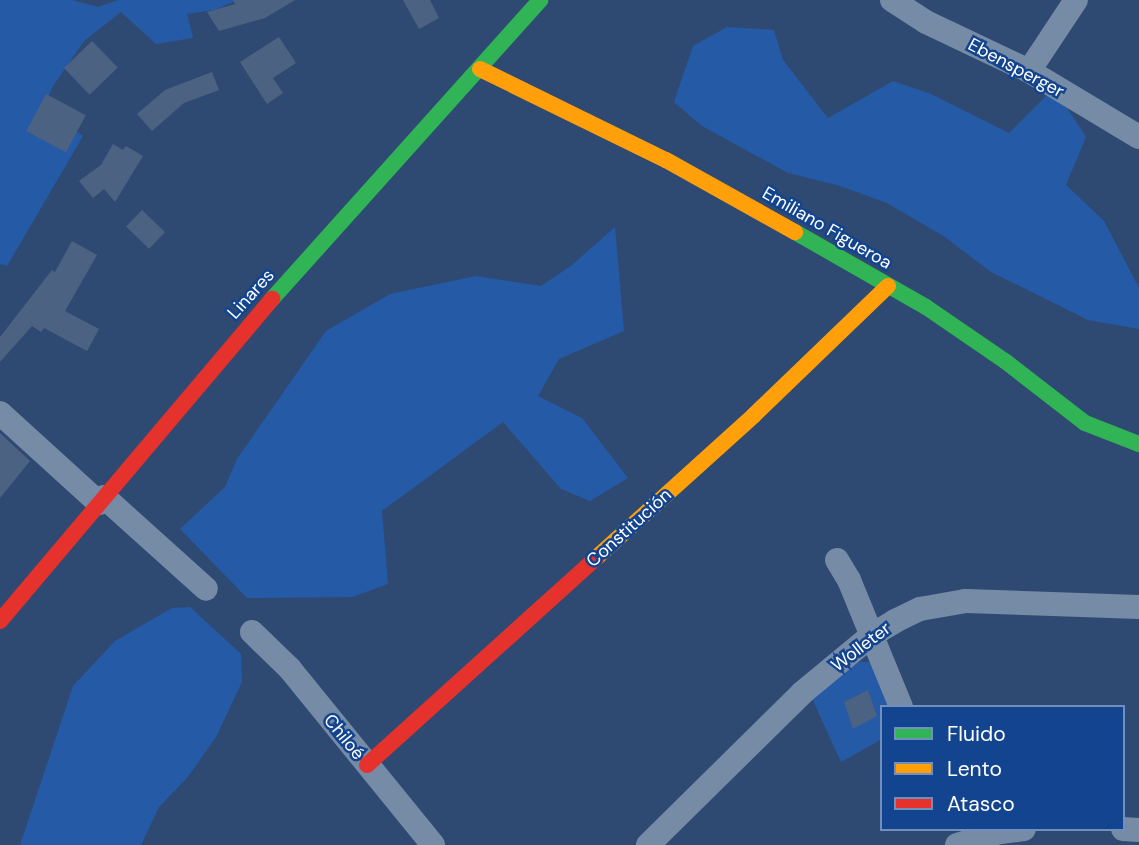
<!DOCTYPE html>
<html>
<head>
<meta charset="utf-8">
<style>
	body { margin:0 }
	#map { position:relative; width:1139px; height:845px; overflow:hidden; background:#2f4a72; font-family:"DM Sans",sans-serif }
	div>[style] { position:absolute }
	[style*='--x'] { left:calc(var(--x)*1px); top:calc(var(--y)*1px); width:calc(var(--w)*1px); rotate:calc(var(--a)*1deg) }
	.green>* { inset:0; background:#255aa6 }
	.building>* { inset:0; background:#4c6282; transform-origin:0 0 }
	.street>* { height:24px; margin:-12px; padding:0 12px; transform-origin:12px; border-radius:12px; background:#768ba6 }
	.fast>* { height:16px; margin:-8px; padding:0 8px; transform-origin:8px; border-radius:8px; background:#30b455 }
	.slow>* { height:16px; margin:-8px; padding:0 8px; transform-origin:8px; border-radius:8px; background:#ff9f0a }
	.jam>* { height:16px; margin:-8px; padding:0 8px; transform-origin:8px; border-radius:8px; background:#e5322d }
	span { translate:-50% -50%; white-space:nowrap; text-align:center; line-height:1.15; -webkit-text-stroke:5px #12448f; paint-order:stroke }
	.street-label { font-size:18px; color:#fff }
	.legend { position:absolute; left:880px; top:705px; width:245px; height:126px; box-sizing:border-box; background:#12448f; border:2px solid #718fbc; margin:0; padding:9px 12px; list-style:none; font-size:21px; color:#fff }
	.legend li { display:flex; align-items:center; gap:14px; height:35px }
	.legend b { width:35px; border:2px solid #718fbc }
</style>
</head>
<body>
<div id="map">
	<div class="green">
		<i style="clip-path:polygon(0 0,72px 0,98px 7px,118px 0,238px 0,214px 10px,187px 14px,193px 38px,156px 44px,121px 12px,84px 41px,53px 86px,43px 108px,83px 136px,7px 266px,0 264px)"></i>
		<i style="clip-path:polygon(727px 27px,774px 30px,783px 60px,828px 118px,893px 81px,931px 94px,1009px 133px,1054px 88px,1086px 137px,1066px 185px,1104px 221px,1139px 288px,1139px 329px,1088px 320px,991px 272px,945px 237px,887px 203px,840px 186px,788px 173px,702px 126px,674px 102px,693px 46px)"></i>
		<i style="clip-path:polygon(615px 227px,624px 331px,559px 359px,538px 396px,582px 418px,628px 478px,590px 501px,561px 489px,503px 422px,382px 511px,388px 584px,352px 597px,247px 598px,180px 529px,225px 487px,237px 459px,326px 331px,390px 294px,476px 276px,541px 286px,572px 265px)"></i>
		<i style="clip-path:polygon(190px 607px,241px 654px,242px 682px,216px 737px,187px 778px,159px 807px,141px 845px,20px 845px,73px 686px,115px 641px,172px 608px)"></i>
		<i style="clip-path:polygon(859px 662px,869px 662px,877px 670px,889px 707px,882px 707px,882px 739px,841px 762px,811px 696px)"></i>
	</div>
	<div class="building">
		<i style="clip-path:polygon(233px 0,295px 0,265px 18px,219px 31px,207px 12px,235px 4px)"></i>
		<i style="clip-path:polygon(403px 0,430px 0,439px 18px,419px 29px)"></i>
		<i style="clip-path:polygon(279px 37px,296px 63px,273px 78px,283px 93px,267px 104px,240px 62px)"></i>
		<i style="left:92px;top:41px;width:37px;height:39px;rotate:46deg"></i>
		<i style="clip-path:polygon(212px 72px,219px 90px,184px 103px,152px 131px,137px 114px,165px 90px)"></i>
		<i style="left:46px;top:94px;width:45px;height:42px;rotate:28deg"></i>
		<i style="clip-path:polygon(113px 144px,123px 150px,126px 146px,143px 156px,115px 202px,104px 189px,93px 198px,79px 181px,101px 165px)"></i>
		<i style="left:142px;top:210px;width:32px;height:23px;rotate:44deg"></i>
		<i style="clip-path:polygon(72px 241px,97px 255px,65px 311px,99px 329px,87px 351px,44px 328px,41px 332px,32px 326px,0 362px,0 337px,52px 270px,55px 272px)"></i>
		<i style="clip-path:polygon(0 433px,30px 461px,0 498px)"></i>
		<i style="clip-path:polygon(868px 690px,877px 716px,853px 729px,844px 702px)"></i>
	</div>
	<div class="street">
		<i style="--x:892;--y:0;--w:40;--a:32.9"></i>
		<i style="--x:926;--y:22;--w:114;--a:25.4"></i>
		<i style="--x:1029;--y:71;--w:128;--a:31"></i>
		<i style="--x:1029;--y:71;--w:85;--a:-56.5"></i>
		<i style="--x:0;--y:413;--w:134;--a:42.3"></i>
		<i style="--x:104;--y:497;--w:137;--a:42"></i>
		<i style="--x:837;--y:560;--w:23;--a:59"></i>
		<i style="--x:849;--y:580;--w:137;--a:67.7"></i>
		<i style="--x:252;--y:632;--w:53;--a:44.2"></i>
		<i style="--x:290;--y:669;--w:227;--a:50.9"></i>
		<i style="--x:1123;--y:829;--w:16;--a:4"></i>
		<i style="--x:648;--y:845;--w:216;--a:-44.6"></i>
		<i style="--x:802;--y:693;--w:91;--a:-39.6"></i>
		<i style="--x:872;--y:635;--w:27;--a:-31"></i>
		<i style="--x:895;--y:621;--w:28;--a:-26"></i>
		<i style="--x:920;--y:609;--w:47;--a:-9.9"></i>
		<i style="--x:966;--y:601;--w:173;--a:2"></i>
		<i style="--x:957;--y:845;--w:45;--a:-16.8"></i>
		<i style="--x:1000;--y:832;--w:24;--a:-7"></i>
	</div>
	<div class="fast">
		<i style="--x:795;--y:232;--w:151;--a:29.8"></i>
		<i style="--x:926;--y:307;--w:96;--a:34.4"></i>
		<i style="--x:1005;--y:361;--w:101;--a:37.8"></i>
		<i style="--x:1085;--y:423;--w:58;--a:21.3"></i>
		<i style="--x:272;--y:299;--w:402;--a:-48.1"></i>
	</div>
	<div class="slow">
		<i style="--x:480;--y:69;--w:207;--a:26.1"></i>
		<i style="--x:666;--y:160;--w:148;--a:29.2"></i>
		<i style="--x:596;--y:558;--w:213;--a:-42.1"></i>
		<i style="--x:754;--y:415;--w:186;--a:-43.9"></i>
	</div>
	<div class="jam">
		<i style="--x:0;--y:621;--w:422;--a:-49.8"></i>
		<i style="--x:367;--y:765;--w:309;--a:-42.1"></i>
	</div>
	<div class="street-label">
		<span style="left:1016px;top:68px;rotate:28deg">Ebensperger</span>
		<span style="left:827px;top:228px;rotate:30deg">Emiliano Figueroa</span>
		<span style="left:251px;top:294px;rotate:-48deg">Linares</span>
		<span style="left:629px;top:528px;rotate:-42deg">Constitución</span>
		<span style="left:861px;top:647px;rotate:-37deg">Wolleter</span>
		<span style="left:344px;top:737px;rotate:51deg">Chiloé</span>
	</div>
	<ul class="legend">
	<li><b style="height:9px;background:#30b455"></b>Fluido</li>
	<li><b style="height:9px;background:#ff9f0a"></b>Lento</li>
	<li><b style="height:9px;background:#e5322d"></b>Atasco</li>
	</ul>
</div>
</body>
</html>
